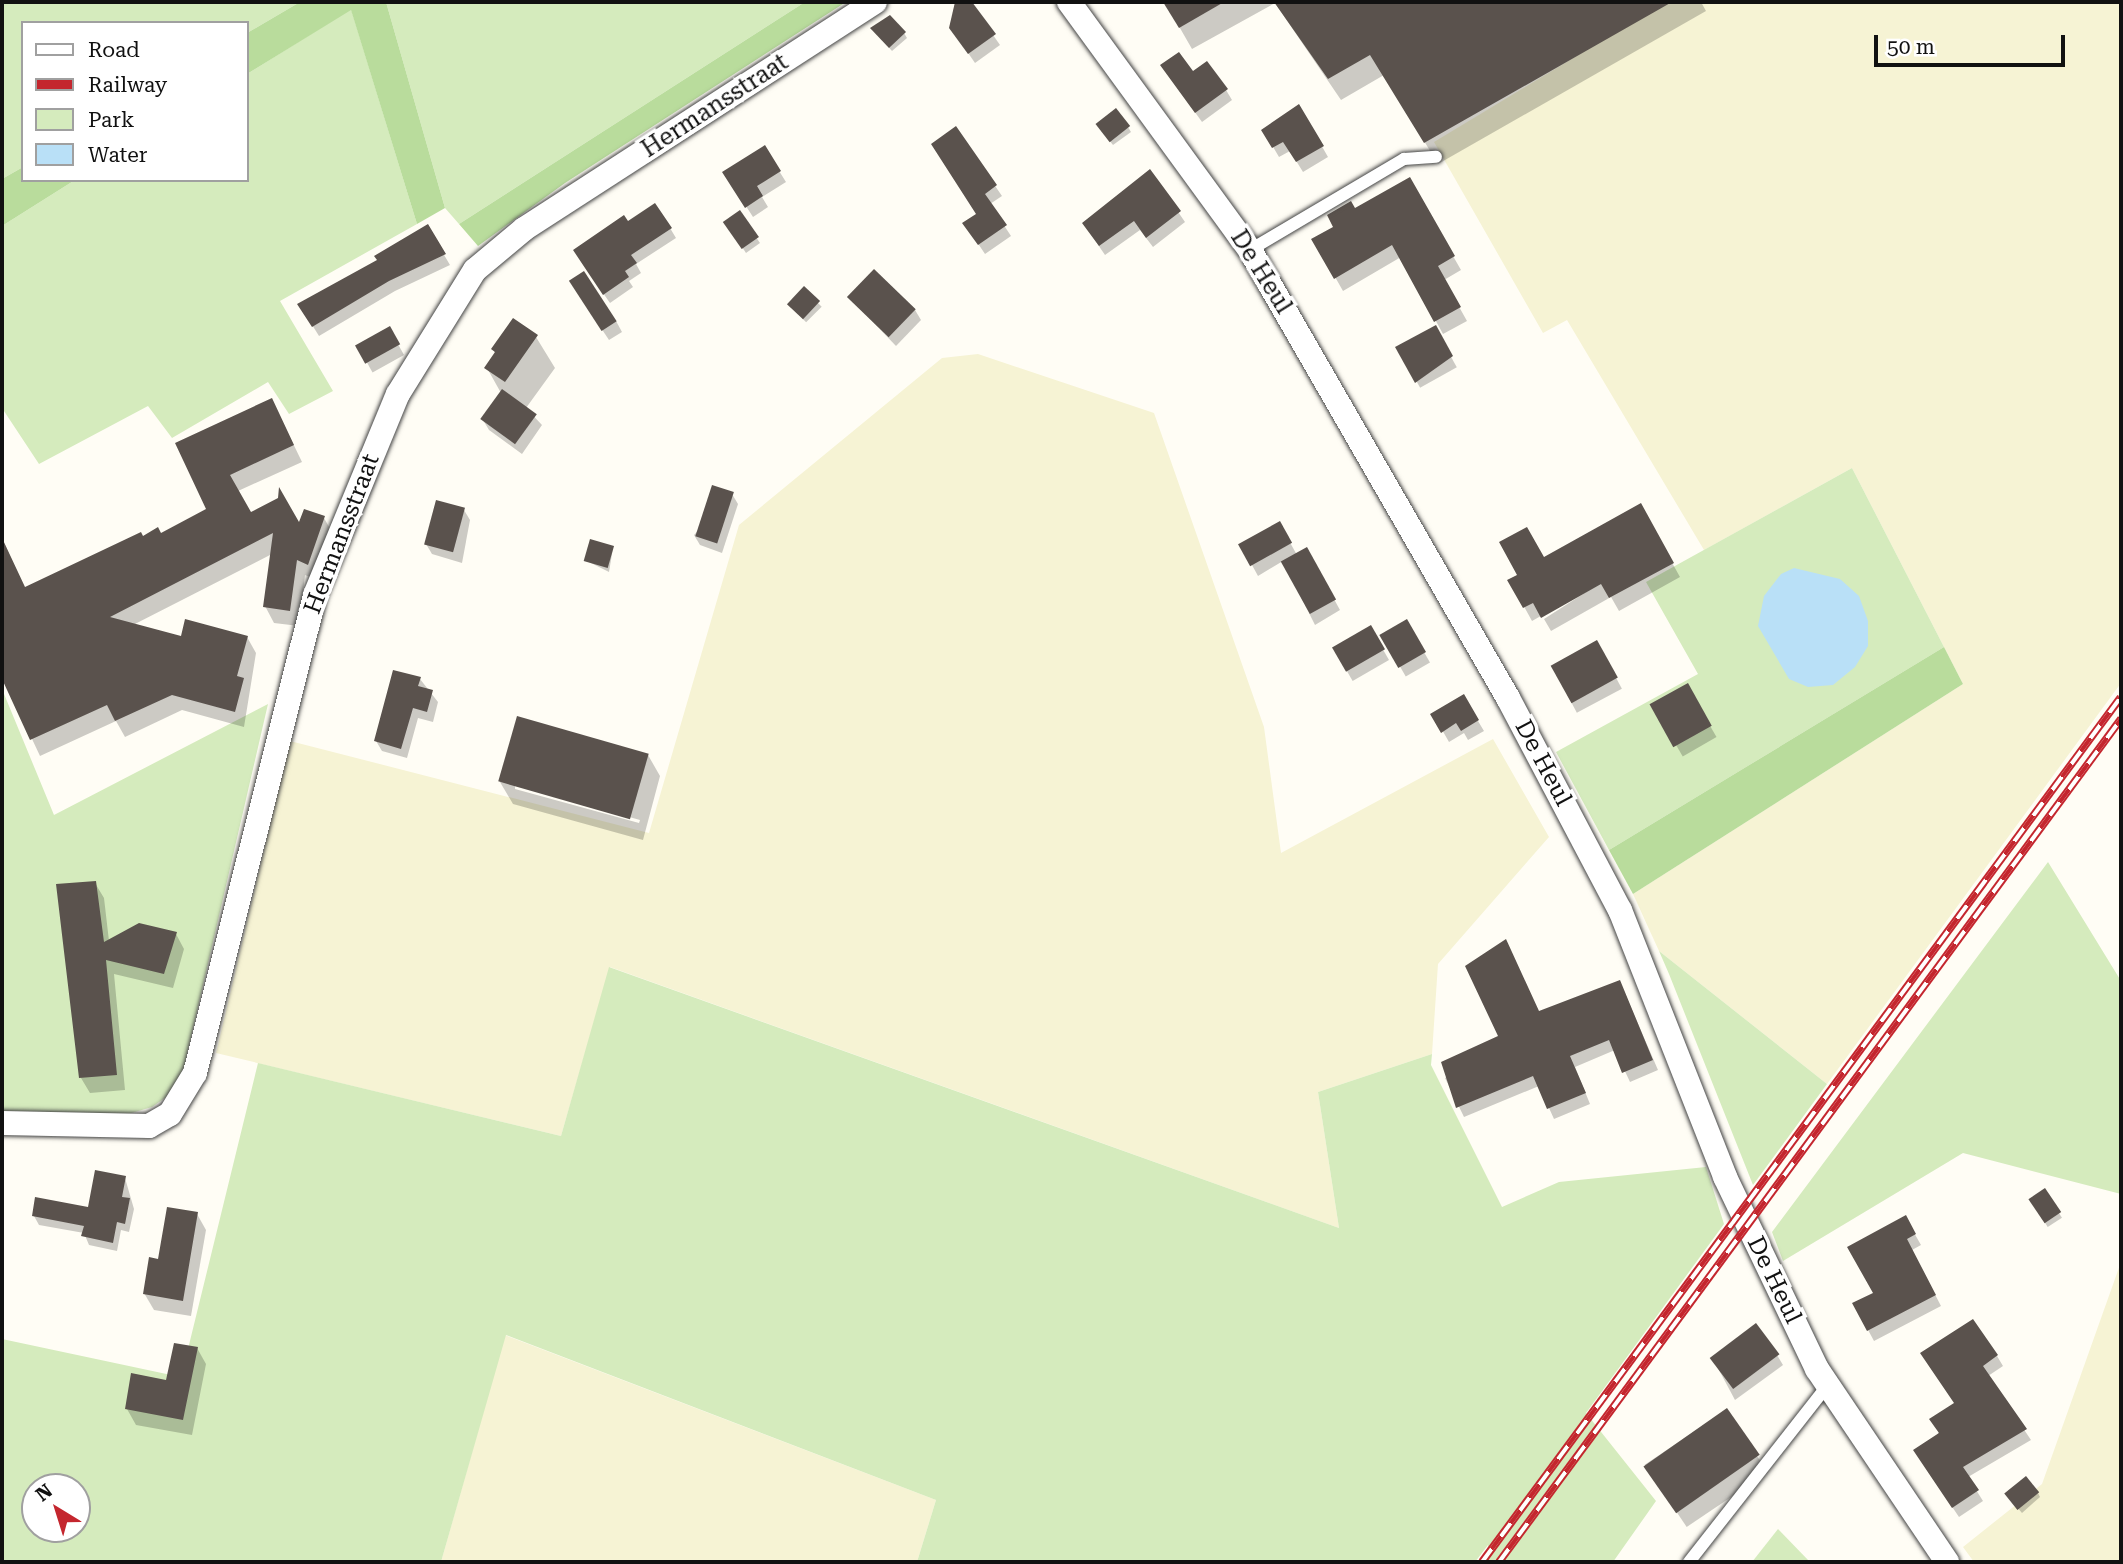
<!DOCTYPE html>
<html>
<head>
<meta charset="utf-8">
<style>
	body { margin:0 }
	#map { position:relative; width:2123px; height:1564px; overflow:hidden; background:#fffdf5; font-family:"Roboto Serif",serif }
	div>[style] { position:absolute }
	[style*='--x'] { left:calc(var(--x)*1px); top:calc(var(--y)*1px); width:calc(var(--w)*1px); rotate:calc(var(--a)*1deg) }
	.farmland>* { inset:0; background:#f6f3d4 }
	.green>* { inset:0; background:#d5ebbd }
	.forest>* { inset:0; background:#b9dc9c }
	.water>* { inset:0; background:#b9e0f7 }
	.shadow>* { inset:0; background:#0003; transform-origin:0 0 }
	.building>* { inset:0; background:#5a524d; transform-origin:0 0 }
	.roads { filter:drop-shadow(0 0 2px #444) drop-shadow(0 0 2px #444) }
	.service>* { height:12px; margin:-6px; padding:0 6px; transform-origin:6px; border-radius:6px; background:#fff }
	.minor>* { height:24px; margin:-12px; padding:0 12px; transform-origin:12px; border-radius:12px; background:#fff }
	.rail>* { height:8px; margin-top:-4px; transform-origin:0; background:repeating-linear-gradient(90deg,#fff 0 16px,#c4262e 0 32px); box-sizing:border-box; border-block:2px solid #c4262e }
	span { translate:-50% -50%; white-space:nowrap; text-align:center; line-height:1.15; -webkit-text-stroke:7px #fff; paint-order:stroke }
	.street-label { font-size:24px; color:#111 }
	.frame { position:absolute; inset:0; border:4px solid #111; pointer-events:none }
	.legend { position:absolute; left:21px; top:21px; width:228px; height:161px; box-sizing:border-box; background:#fff; border:2px solid #a0a0a0; margin:0; padding:9px 12px; list-style:none; font-size:21px; color:#111 }
	.legend li { display:flex; align-items:center; gap:14px; height:35px }
	.legend b { width:35px; border:2px solid #a0a0a0 }
	.north { position:absolute; left:21px; top:1473px; width:70px; height:70px; box-sizing:border-box; background:#fff; border:2px solid #a0a0a0; border-radius:50%; rotate:322deg; font-size:19px; font-weight:700; line-height:28px; text-align:center; color:#111 }
	.north::after { content:''; display:block; margin:auto; width:24px; height:32px; background:#c4262e; clip-path:polygon(50% 0,100% 100%,50% 72%,0 100%) }
	.scale { position:absolute; left:1874px; top:35px; width:191px; height:32px; box-sizing:border-box; border:4px solid #111; border-top:0; padding-left:9px; font-size:21px; line-height:24px; white-space:nowrap; color:#111; -webkit-text-stroke:5px #fff; paint-order:stroke }
</style>
</head>
<body>
<div id="map">
	<div class="farmland">
		<i style="clip-path:polygon(1666px 2px,2121px 2px,2121px 683px,1827px 1084px,1659px 951px,1633px 894px,1963px 684px,1852px 468px,1704px 550px,1567px 320px,1543px 333px,1434px 142px)"></i>
		<i style="clip-path:polygon(978px 354px,1154px 413px,1264px 727px,1281px 853px,1493px 739px,1549px 837px,1438px 964px,1432px 1054px,1318px 1092px,1339px 1228px,610px 967px,561px 1136px,216px 1053px,290px 741px,649px 833px,739px 525px,942px 358px)"></i>
		<i style="clip-path:polygon(2121px 1262px,2121px 1562px,1974px 1562px,1963px 1547px,2042px 1484px)"></i>
		<i style="clip-path:polygon(505px 1335px,936px 1500px,917px 1562px,441px 1562px)"></i>
	</div>
	<div class="green">
		<i style="clip-path:polygon(2px 2px,300px 2px,247px 33px,247px 23px,23px 23px,23px 167px,2px 179px)"></i>
		<i style="clip-path:polygon(386px 2px,805px 2px,459px 224px,445px 208px)"></i>
		<i style="clip-path:polygon(351px 9px,417px 224px,280px 301px,333px 391px,289px 414px,268px 382px,172px 438px,148px 406px,39px 464px,2px 408px,2px 226px,75px 180px,247px 180px,247px 74px)"></i>
		<i style="clip-path:polygon(1852px 468px,1944px 647px,1609px 850px,1556px 752px,1698px 674px,1646px 582px)"></i>
		<i style="clip-path:polygon(2px 689px,54px 815px,268px 704px,182px 1076px,169px 1095px,152px 1107px,128px 1114px,2px 1111px)"></i>
		<i style="clip-path:polygon(2048px 862px,2121px 981px,2121px 1194px,1963px 1153px,1783px 1261px,1772px 1232px)"></i>
		<i style="clip-path:polygon(1659px 951px,1827px 1084px,1753px 1185px,1669px 974px)"></i>
		<i style="clip-path:polygon(evenodd,609px 967px,1339px 1228px,1318px 1092px,1432px 1054px,1431px 1065px,1502px 1207px,1559px 1182px,1706px 1167px,1724px 1224px,1586px 1413px,1656px 1501px,1613px 1562px,1487px 1562px,1488px 1545px,1475px 1562px,917px 1562px,936px 1500px,506px 1335px,441px 1562px,2px 1562px,2px 1339px,190px 1379px,188px 1349px,258px 1063px,561px 1136px,609px 967px,35px 1487px,77px 1487px,77px 1529px,35px 1529px,35px 1487px)"></i>
		<i style="clip-path:polygon(1778px 1529px,1810px 1562px,1752px 1562px)"></i>
	</div>
	<div class="forest">
		<i style="clip-path:polygon(300px 2px,386px 2px,445px 208px,417px 224px,351px 10px,247px 74px,247px 33px)"></i>
		<i style="clip-path:polygon(805px 2px,846px 2px,565px 183px,478px 246px,459px 224px)"></i>
		<i style="clip-path:polygon(23px 167px,23px 180px,75px 180px,2px 226px,2px 179px)"></i>
		<i style="clip-path:polygon(1944px 647px,1963px 684px,1633px 894px,1609px 850px)"></i>
	</div>
	<div class="water">
		<i style="clip-path:polygon(1794px 568px,1840px 579px,1859px 596px,1868px 621px,1868px 646px,1855px 667px,1833px 685px,1808px 687px,1789px 679px,1758px 626px,1764px 596px,1781px 574px)"></i>
	</div>
	<div class="shadow">
		<i style="clip-path:polygon(957px 2px,970px 2px,1000px 45px,975px 63px,951px 28px)"></i>
		<i style="clip-path:polygon(1165px 2px,1701px 2px,1706px 11px,1438px 164px,1384px 75px,1341px 100px,1275px 3px,1192px 49px)"></i>
		<i style="clip-path:polygon(875px 32px,904px 33px,907px 38px,892px 51px)"></i>
		<i style="clip-path:polygon(1192px 73px,1226px 90px,1232px 100px,1202px 122px,1169px 76px)"></i>
		<i style="clip-path:polygon(1299px 106px,1328px 157px,1303px 172px,1290px 151px,1279px 157px,1263px 130px)"></i>
		<i style="clip-path:polygon(1128px 127px,1131px 132px,1113px 145px,1100px 129px)"></i>
		<i style="clip-path:polygon(956px 129px,1002px 196px,990px 204px,1011px 236px,985px 254px,971px 233px,977px 214px)"></i>
		<i style="clip-path:polygon(764px 147px,786px 182px,762px 197px,768px 207px,753px 217px,731px 183px)"></i>
		<i style="clip-path:polygon(1150px 171px,1185px 222px,1153px 247px,1140px 230px,1105px 255px,1090px 233px)"></i>
		<i style="clip-path:polygon(1409px 179px,1461px 270px,1444px 280px,1467px 321px,1443px 334px,1401px 257px,1343px 291px,1314px 240px)"></i>
		<i style="clip-path:polygon(739px 212px,760px 243px,746px 253px,728px 226px)"></i>
		<i style="clip-path:polygon(628px 224px,670px 228px,676px 238px,636px 264px,641px 273px,629px 281px,633px 287px,610px 303px,580px 260px)"></i>
		<i style="clip-path:polygon(427px 226px,450px 265px,395px 291px,319px 336px,299px 304px,379px 260px)"></i>
		<i style="left:804px;top:289px;width:25px;height:22px;rotate:45deg"></i>
		<i style="clip-path:polygon(577px 292px,616px 321px,622px 332px,609px 340px)"></i>
		<i style="clip-path:polygon(849px 297px,915px 310px,921px 320px,896px 346px)"></i>
		<i style="left:389px;top:328px;width:31px;height:36px;rotate:61deg"></i>
		<i style="left:1435px;top:328px;width:45px;height:42px;rotate:61deg"></i>
		<i style="clip-path:polygon(536px 337px,555px 368px,526px 408px,542px 425px,522px 454px,489px 430px,483px 420px,501px 393px,487px 368px,496px 355px,493px 349px)"></i>
		<i style="clip-path:polygon(272px 400px,302px 462px,238px 491px,251px 514px,299px 526px,324px 518px,333px 534px,317px 580px,305px 575px,299px 626px,274px 623px,265px 606px,272px 554px,133px 625px,182px 638px,247px 637px,256px 653px,244px 727px,182px 710px,125px 737px,116px 721px,40px 756px,2px 675px,2px 538px,25px 589px,142px 538px,161px 535px,209px 510px)"></i>
		<i style="clip-path:polygon(732px 494px,738px 504px,722px 553px,700px 545px,694px 535px)"></i>
		<i style="clip-path:polygon(1640px 505px,1680px 577px,1619px 611px,1611px 597px,1551px 631px,1544px 619px,1608px 578px,1532px 621px,1510px 581px)"></i>
		<i style="clip-path:polygon(464px 510px,470px 520px,462px 563px,432px 554px,426px 544px)"></i>
		<i style="clip-path:polygon(1279px 523px,1297px 555px,1307px 550px,1340px 610px,1315px 625px,1283px 561px,1258px 576px,1241px 545px)"></i>
		<i style="clip-path:polygon(613px 548px,609px 572px,585px 560px)"></i>
		<i style="left:1406px;top:621px;width:48px;height:28px;rotate:60deg"></i>
		<i style="left:1370px;top:627px;width:38px;height:42px;rotate:60deg"></i>
		<i style="left:1597px;top:642px;width:53px;height:51px;rotate:62deg"></i>
		<i style="clip-path:polygon(420px 679px,438px 702px,433px 722px,418px 718px,407px 758px,382px 751px,376px 741px)"></i>
		<i style="left:1687px;top:686px;width:59px;height:39px;rotate:60deg"></i>
		<i style="clip-path:polygon(1463px 696px,1484px 731px,1468px 740px,1464px 733px,1449px 742px,1433px 714px)"></i>
		<i style="clip-path:polygon(evenodd,648px 755px,660px 776px,643px 840px,513px 804px,500px 782px,648px 755px,515px 785px,640px 820px,639px 823px,515px 789px,515px 785px)"></i>
		<i style="clip-path:polygon(95px 883px,104px 898px,109px 941px,176px 934px,184px 949px,173px 988px,114px 974px,125px 1090px,90px 1093px,81px 1078px)"></i>
		<i style="clip-path:polygon(1620px 982px,1658px 1070px,1630px 1082px,1615px 1050px,1575px 1067px,1590px 1104px,1554px 1119px,1539px 1086px,1464px 1117px,1445px 1078px,1539px 1013px)"></i>
		<i style="clip-path:polygon(125px 1178px,134px 1209px,129px 1232px,121px 1230px,117px 1251px,89px 1245px,84px 1233px,39px 1225px,34px 1216px,90px 1209px)"></i>
		<i style="left:2044px;top:1190px;width:33px;height:17px;rotate:57deg"></i>
		<i style="clip-path:polygon(197px 1214px,206px 1230px,191px 1316px,154px 1310px,144px 1293px,159px 1261px)"></i>
		<i style="clip-path:polygon(1905px 1217px,1921px 1245px,1912px 1250px,1941px 1306px,1874px 1341px,1854px 1304px,1875px 1293px)"></i>
		<i style="clip-path:polygon(197px 1348px,206px 1364px,192px 1435px,136px 1425px,127px 1409px,168px 1382px)"></i>
		<i style="clip-path:polygon(1777px 1355px,1783px 1365px,1735px 1400px,1712px 1357px)"></i>
		<i style="clip-path:polygon(1997px 1356px,2003px 1366px,1988px 1376px,2031px 1440px,1968px 1477px,1983px 1501px,1959px 1517px,1921px 1461px,1956px 1404px,1928px 1364px)"></i>
		<i style="left:1726px;top:1410px;width:75px;height:98px;rotate:56deg"></i>
		<i style="clip-path:polygon(2038px 1493px,2040px 1497px,2022px 1513px,2010px 1499px)"></i>
	</div>
	<div class="building">
		<i style="clip-path:polygon(955px 2px,972px 2px,996px 34px,968px 54px,949px 28px)"></i>
		<i style="clip-path:polygon(1163px 2px,1224px 2px,1179px 28px)"></i>
		<i style="clip-path:polygon(1274px 2px,1672px 2px,1424px 143px,1370px 55px,1328px 79px)"></i>
		<i style="clip-path:polygon(890px 15px,906px 32px,889px 48px,870px 28px)"></i>
		<i style="clip-path:polygon(1179px 52px,1193px 71px,1207px 61px,1228px 89px,1195px 113px,1160px 65px)"></i>
		<i style="clip-path:polygon(1299px 104px,1324px 146px,1296px 162px,1283px 142px,1272px 148px,1261px 130px)"></i>
		<i style="left:1116px;top:108px;width:23px;height:26px;rotate:52deg"></i>
		<i style="clip-path:polygon(956px 126px,997px 185px,985px 194px,1007px 225px,978px 245px,962px 223px,976px 214px,931px 144px)"></i>
		<i style="clip-path:polygon(765px 145px,781px 171px,757px 186px,763px 196px,745px 208px,722px 172px)"></i>
		<i style="clip-path:polygon(1150px 169px,1181px 211px,1146px 238px,1134px 221px,1099px 246px,1082px 223px)"></i>
		<i style="clip-path:polygon(1410px 177px,1455px 256px,1438px 266px,1461px 307px,1434px 322px,1392px 245px,1334px 279px,1311px 239px,1333px 227px,1327px 215px,1351px 201px,1355px 208px)"></i>
		<i style="clip-path:polygon(655px 203px,672px 228px,631px 255px,637px 263px,625px 271px,629px 277px,603px 295px,573px 250px,624px 215px,628px 221px)"></i>
		<i style="left:740px;top:210px;width:33px;height:21px;rotate:55deg"></i>
		<i style="clip-path:polygon(428px 224px,446px 254px,389px 281px,312px 327px,297px 304px,377px 260px,374px 256px)"></i>
		<i style="left:874px;top:269px;width:58px;height:39px;rotate:44deg"></i>
		<i style="left:584px;top:271px;width:60px;height:18px;rotate:57deg"></i>
		<i style="left:804px;top:286px;width:22px;height:25px;rotate:43deg"></i>
		<i style="clip-path:polygon(513px 318px,538px 335px,505px 382px,484px 368px,495px 352px,491px 349px)"></i>
		<i style="clip-path:polygon(1436px 325px,1453px 356px,1415px 383px,1395px 347px)"></i>
		<i style="left:390px;top:326px;width:21px;height:40px;rotate:61deg"></i>
		<i style="left:502px;top:389px;width:43px;height:37px;rotate:36deg"></i>
		<i style="clip-path:polygon(272px 398px,294px 445px,230px 475px,251px 512px,278px 498px,279px 487px,299px 522px,304px 509px,325px 516px,308px 565px,297px 560px,290px 611px,263px 607px,273px 533px,110px 617px,181px 636px,185px 619px,248px 636px,237px 676px,244px 678px,235px 712px,172px 695px,115px 721px,107px 705px,30px 740px,2px 679px,2px 538px,25px 587px,141px 532px,143px 536px,158px 527px,161px 533px,206px 509px,175px 443px)"></i>
		<i style="left:712px;top:485px;width:23px;height:54px;rotate:18deg"></i>
		<i style="left:436px;top:500px;width:30px;height:46px;rotate:15deg"></i>
		<i style="clip-path:polygon(1641px 503px,1674px 563px,1609px 598px,1601px 584px,1541px 618px,1533px 603px,1523px 608px,1507px 580px,1517px 575px,1499px 542px,1527px 527px,1544px 557px)"></i>
		<i style="left:1280px;top:521px;width:25px;height:48px;rotate:61deg"></i>
		<i style="left:590px;top:539px;width:25px;height:23px;rotate:16deg"></i>
		<i style="left:1307px;top:547px;width:60px;height:30px;rotate:61deg"></i>
		<i style="left:1407px;top:619px;width:38px;height:32px;rotate:60deg"></i>
		<i style="left:1371px;top:625px;width:28px;height:45px;rotate:60deg"></i>
		<i style="left:1597px;top:640px;width:43px;height:53px;rotate:61deg"></i>
		<i style="clip-path:polygon(393px 670px,421px 677px,418px 686px,433px 690px,427px 712px,413px 708px,401px 749px,374px 741px)"></i>
		<i style="left:1688px;top:683px;width:49px;height:44px;rotate:61deg"></i>
		<i style="clip-path:polygon(1464px 694px,1479px 720px,1461px 731px,1456px 723px,1441px 733px,1430px 714px)"></i>
		<i style="left:517px;top:716px;width:137px;height:68px;rotate:16deg"></i>
		<i style="clip-path:polygon(96px 881px,104px 942px,139px 923px,177px 932px,164px 974px,106px 960px,117px 1075px,79px 1078px,56px 884px)"></i>
		<i style="clip-path:polygon(1506px 939px,1539px 1011px,1620px 980px,1653px 1060px,1622px 1073px,1609px 1040px,1570px 1056px,1586px 1093px,1547px 1109px,1533px 1076px,1456px 1108px,1441px 1062px,1498px 1036px,1465px 966px)"></i>
		<i style="clip-path:polygon(95px 1170px,126px 1176px,122px 1197px,130px 1198px,125px 1224px,117px 1222px,113px 1243px,81px 1236px,84px 1226px,32px 1216px,35px 1197px,88px 1207px)"></i>
		<i style="left:2045px;top:1188px;width:29px;height:20px;rotate:56deg"></i>
		<i style="clip-path:polygon(167px 1207px,198px 1212px,183px 1301px,143px 1294px,149px 1257px,158px 1259px)"></i>
		<i style="clip-path:polygon(1906px 1215px,1916px 1234px,1907px 1239px,1936px 1295px,1867px 1331px,1852px 1303px,1873px 1293px,1847px 1247px)"></i>
		<i style="clip-path:polygon(1973px 1319px,1998px 1355px,1983px 1366px,2027px 1429px,1963px 1467px,1979px 1490px,1952px 1508px,1913px 1450px,1939px 1433px,1929px 1419px,1954px 1403px,1920px 1353px)"></i>
		<i style="left:1756px;top:1323px;width:39px;height:58px;rotate:53deg"></i>
		<i style="clip-path:polygon(174px 1343px,198px 1347px,183px 1420px,125px 1409px,131px 1373px,166px 1380px)"></i>
		<i style="left:1727px;top:1408px;width:57px;height:102px;rotate:55deg"></i>
		<i style="left:2026px;top:1476px;width:21px;height:28px;rotate:51deg"></i>
	</div>
	<div class="roads">
		<div class="service">
			<i style="--x:1250;--y:250;--w:179;--a:-30.6"></i>
			<i style="--x:1404;--y:159;--w:32;--a:-4"></i>
			<i style="--x:1689;--y:1562;--w:225;--a:-51.9"></i>
		</div>
		<div class="minor">
			<i style="--x:1069;--y:2;--w:307;--a:53.9"></i>
			<i style="--x:1250;--y:250;--w:517;--a:60.06"></i>
			<i style="--x:1508;--y:698;--w:240;--a:62.2"></i>
			<i style="--x:1620;--y:910;--w:287;--a:68.5"></i>
			<i style="--x:1725;--y:1177;--w:213;--a:64.4"></i>
			<i style="--x:1817;--y:1369;--w:233;--a:56"></i>
			<i style="--x:2;--y:1123;--w:147;--a:1.2"></i>
			<i style="--x:149;--y:1126;--w:24;--a:-30"></i>
			<i style="--x:170;--y:1114;--w:48;--a:-58.6"></i>
			<i style="--x:195;--y:1073;--w:493;--a:-75.9"></i>
			<i style="--x:315;--y:595;--w:217;--a:-67.6"></i>
			<i style="--x:398;--y:394;--w:146;--a:-58.2"></i>
			<i style="--x:475;--y:270;--w:64;--a:-39.9"></i>
			<i style="--x:524;--y:229;--w:418;--a:-32.9"></i>
		</div>
	</div>
	<div class="rail">
		<i style="--x:1482;--y:1562;--w:1075;--a:-53.55"></i>
		<i style="--x:1499;--y:1562;--w:1048;--a:-53.58"></i>
	</div>
	<div class="street-label">
		<span style="left:715px;top:106px;rotate:-33deg">Hermansstraat</span>
		<span style="left:1261px;top:272px;rotate:58deg">De Heul</span>
		<span style="left:342px;top:534px;rotate:-69deg">Hermansstraat</span>
		<span style="left:1543px;top:763px;rotate:62deg">De Heul</span>
		<span style="left:1774px;top:1280px;rotate:64deg">De Heul</span>
	</div>
	<div class="frame"></div>
	<ul class="legend">
	<li><b style="height:9px;background:#fff"></b>Road</li>
	<li><b style="height:9px;background:#c4262e"></b>Railway</li>
	<li><b style="height:19px;background:#d5ebbd"></b>Park</li>
	<li><b style="height:19px;background:#b9e0f7"></b>Water</li>
	</ul>
	<div class="north">N</div>
	<div class="scale">50 m</div>
</div>
</body>
</html>
